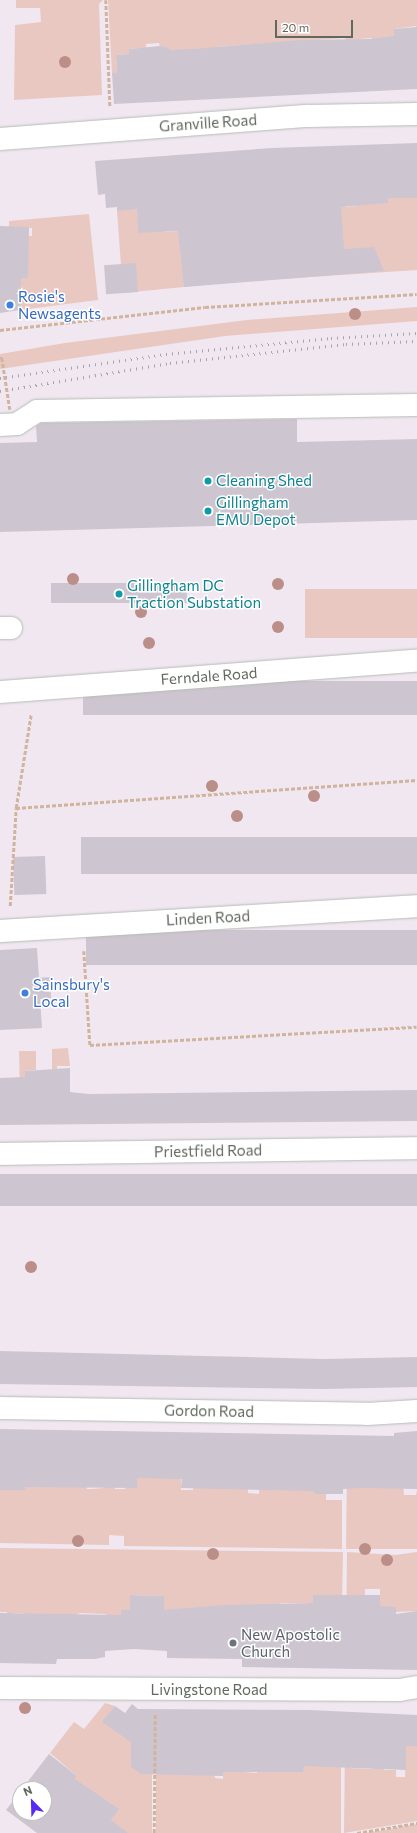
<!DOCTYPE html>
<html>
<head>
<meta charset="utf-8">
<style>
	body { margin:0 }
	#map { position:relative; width:417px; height:1833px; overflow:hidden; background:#f0e7f1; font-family:Commissioner,sans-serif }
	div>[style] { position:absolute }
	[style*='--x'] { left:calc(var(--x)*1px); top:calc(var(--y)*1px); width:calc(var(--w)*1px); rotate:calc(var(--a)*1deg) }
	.green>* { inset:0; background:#eac8c2; transform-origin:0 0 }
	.building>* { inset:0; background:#cdc5cf; transform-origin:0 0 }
	.path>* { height:2.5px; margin-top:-1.25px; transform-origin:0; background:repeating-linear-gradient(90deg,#d1b49d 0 4px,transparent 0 6px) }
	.roads { filter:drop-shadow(0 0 1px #b6bcb4) drop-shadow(0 0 1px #b6bcb4) }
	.minor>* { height:22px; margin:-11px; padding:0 11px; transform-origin:11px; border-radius:11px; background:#fff }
	.rail>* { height:3px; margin-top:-1.5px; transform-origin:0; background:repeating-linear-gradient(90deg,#a5a7a4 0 1px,transparent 0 6px) }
	.path-bridge>* { height:2.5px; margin-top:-1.25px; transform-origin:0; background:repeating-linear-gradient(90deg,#d1b49d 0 4px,transparent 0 6px) }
	.trees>* { width:12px; height:12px; margin:-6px; border-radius:50%; background:#bc8e88 }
	.dots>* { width:11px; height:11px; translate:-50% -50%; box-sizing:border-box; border:2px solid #fff; border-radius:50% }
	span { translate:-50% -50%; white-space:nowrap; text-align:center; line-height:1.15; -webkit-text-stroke:3px #fff; paint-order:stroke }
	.street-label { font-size:15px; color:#61685e }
	.shop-label { font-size:15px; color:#366cbe }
	.left { translate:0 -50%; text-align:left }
	.culture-label { font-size:15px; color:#0d838f }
	.worship-label { font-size:15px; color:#5b616d }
	.north { position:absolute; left:12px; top:1781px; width:40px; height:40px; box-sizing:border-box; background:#fff; border:1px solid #c0c3bf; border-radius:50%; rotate:337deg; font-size:11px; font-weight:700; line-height:16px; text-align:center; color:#61685e }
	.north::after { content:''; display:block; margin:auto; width:14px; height:18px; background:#5929f5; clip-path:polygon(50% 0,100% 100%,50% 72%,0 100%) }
	.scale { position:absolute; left:275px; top:20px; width:78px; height:18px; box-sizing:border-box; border:2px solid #61685e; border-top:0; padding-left:5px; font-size:12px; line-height:14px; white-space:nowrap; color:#61685e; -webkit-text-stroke:3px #fff; paint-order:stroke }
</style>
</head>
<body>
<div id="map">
	<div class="green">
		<i style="clip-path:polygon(16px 0,103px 0,99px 4px,102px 95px,14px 100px,15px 25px,41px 22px,40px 8px,16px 8px)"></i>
		<i style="clip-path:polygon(108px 0,417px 0,417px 38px,416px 26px,394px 29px,395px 59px,373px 48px,372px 38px,359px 39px,359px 41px,346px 42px,345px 38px,216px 47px,217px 68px,169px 56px,169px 48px,160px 48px,159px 43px,146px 44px,147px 71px,139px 48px,129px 49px,129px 54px,116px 55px,117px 73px,112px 73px)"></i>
		<i style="clip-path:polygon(344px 177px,345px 207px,357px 206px,357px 198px,377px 203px,388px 203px,388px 198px,417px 198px,417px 270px,234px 282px,123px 293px,117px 211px,135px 191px,138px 221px,162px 212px,164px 232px,179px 231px)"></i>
		<i style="clip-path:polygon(89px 214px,98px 300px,20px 310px,20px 300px,6px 277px,25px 236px,32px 236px,32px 228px,9px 227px,9px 221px)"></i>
		<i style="clip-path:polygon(417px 307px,417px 321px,225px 336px,0 369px,0 354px,65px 343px,247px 320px)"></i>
		<i style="left:417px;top:589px;width:49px;height:112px;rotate:90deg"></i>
		<i style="clip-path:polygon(68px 1048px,70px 1066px,57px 1066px,58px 1091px,52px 1070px,52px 1049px)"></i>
		<i style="clip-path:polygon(19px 1051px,36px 1051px,36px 1070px,25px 1071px,25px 1094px,20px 1095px)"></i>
		<i style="clip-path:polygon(182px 1464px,181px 1490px,193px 1490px,193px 1477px,249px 1464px,248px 1493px,259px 1494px,259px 1488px,314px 1465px,314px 1494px,326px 1494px,326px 1500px,342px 1500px,342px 1549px,124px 1546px,124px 1536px,109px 1535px,109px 1545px,0 1543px,0 1490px,9px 1490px,9px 1483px,15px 1490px,24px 1490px,25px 1484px,48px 1487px,86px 1484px,87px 1489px,92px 1489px,103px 1488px,115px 1474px,115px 1489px,125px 1489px,126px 1476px)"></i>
		<i style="clip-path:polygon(347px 1467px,351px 1488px,377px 1488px,403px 1480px,404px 1495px,416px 1495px,417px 1490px,417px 1549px,346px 1549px)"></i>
		<i style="clip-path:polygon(0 1548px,343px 1552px,342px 1603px,313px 1636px,309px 1603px,280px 1603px,280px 1635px,164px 1610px,164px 1596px,130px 1595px,130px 1610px,120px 1648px,105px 1648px,106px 1614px,80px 1613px,24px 1640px,24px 1613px,13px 1613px,13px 1630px,7px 1630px,7px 1612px,0 1612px)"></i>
		<i style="clip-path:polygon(347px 1552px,395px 1555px,417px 1552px,417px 1611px,396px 1612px,396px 1607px,385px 1607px,380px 1632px,380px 1589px,365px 1589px,365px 1604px,346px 1636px)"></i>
		<i style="clip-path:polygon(105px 1703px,115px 1706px,103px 1722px,117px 1723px,152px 1768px,152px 1833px,102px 1833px,115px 1814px,107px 1808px,110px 1803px,101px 1797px,99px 1800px,71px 1784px,77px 1776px,50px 1753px,74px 1722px,84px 1729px)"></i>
		<i style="clip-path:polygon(244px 1744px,244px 1772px,257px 1773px,258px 1767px,303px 1772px,304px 1744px,341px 1746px,341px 1833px,156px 1833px,156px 1753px,212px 1766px,215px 1778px,223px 1779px,223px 1766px)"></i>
		<i style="clip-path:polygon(345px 1745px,350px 1746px,349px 1768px,372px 1769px,373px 1746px,384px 1746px,384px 1770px,396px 1770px,396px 1777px,405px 1777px,406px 1746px,417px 1746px,417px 1821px,344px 1833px)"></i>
		<i style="clip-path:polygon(417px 1824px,417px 1833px,365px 1833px,385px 1830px)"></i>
	</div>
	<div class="building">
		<i style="clip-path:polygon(417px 27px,417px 89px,114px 104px,112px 73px,117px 73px,116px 55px,129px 54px,129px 49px,160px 46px,169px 48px,169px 50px,194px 49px,301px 40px,370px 39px,394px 36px,394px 29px)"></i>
		<i style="clip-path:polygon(417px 143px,417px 198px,388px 198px,388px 203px,341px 207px,344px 249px,374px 247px,384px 271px,184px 287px,178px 231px,138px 233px,137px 209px,117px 211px,117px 207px,106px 208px,105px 194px,98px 195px,95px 161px,272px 148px)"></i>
		<i style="clip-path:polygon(0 226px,29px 227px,28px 278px,21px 278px,20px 310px,0 313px)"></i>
		<i style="left:136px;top:263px;width:29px;height:32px;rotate:86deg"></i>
		<i style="clip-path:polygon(297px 419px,297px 442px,417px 439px,417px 520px,0 532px,0 443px,37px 442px,36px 426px,41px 423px)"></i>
		<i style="left:187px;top:583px;width:20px;height:136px;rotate:90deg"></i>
		<i style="left:417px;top:681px;width:34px;height:334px;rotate:90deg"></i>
		<i style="left:417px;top:837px;width:37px;height:336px;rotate:90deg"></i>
		<i style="left:45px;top:856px;width:38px;height:32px;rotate:88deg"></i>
		<i style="left:417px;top:930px;width:35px;height:331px;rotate:90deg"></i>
		<i style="clip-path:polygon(37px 948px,39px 978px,50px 977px,51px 998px,40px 999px,42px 1028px,0 1030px,0 950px)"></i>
		<i style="clip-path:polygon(70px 1068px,70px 1092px,89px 1094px,417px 1090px,417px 1121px,0 1125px,0 1078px,25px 1077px,25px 1071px)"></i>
		<i style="left:417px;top:1174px;width:32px;height:417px;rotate:90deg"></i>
		<i style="clip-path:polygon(0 1351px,323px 1359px,417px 1357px,417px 1387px,323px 1389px,0 1384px)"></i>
		<i style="clip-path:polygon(0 1429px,394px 1436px,394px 1433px,417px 1431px,417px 1489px,362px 1488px,343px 1489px,343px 1494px,314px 1494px,314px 1491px,181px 1488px,182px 1479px,137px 1478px,137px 1488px,25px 1487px,25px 1490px,0 1490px)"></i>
		<i style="clip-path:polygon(130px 1595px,164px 1596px,164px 1610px,225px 1605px,313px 1603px,313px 1595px,380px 1595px,380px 1606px,396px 1607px,396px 1614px,417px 1611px,417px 1670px,242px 1667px,242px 1659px,167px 1658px,167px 1651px,134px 1649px,105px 1651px,105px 1657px,95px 1659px,57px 1659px,56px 1664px,0 1663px,0 1613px,121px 1615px,121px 1610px,130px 1610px)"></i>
		<i style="clip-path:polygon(132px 1704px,138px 1709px,309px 1710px,417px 1715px,417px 1746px,406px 1746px,406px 1770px,304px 1766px,303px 1772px,223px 1772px,223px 1776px,141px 1774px,131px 1767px,131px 1742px,102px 1722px,115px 1706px,125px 1713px)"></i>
		<i style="clip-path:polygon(49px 1754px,77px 1776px,75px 1779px,119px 1809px,111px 1820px,128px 1833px,37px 1833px,6px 1810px,20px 1792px,20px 1813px,44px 1813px,44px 1789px,22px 1789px)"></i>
	</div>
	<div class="path">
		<i style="--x:106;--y:0;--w:106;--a:87.8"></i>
		<i style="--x:0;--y:330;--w:206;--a:-6.4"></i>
		<i style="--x:205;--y:307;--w:212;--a:-3.5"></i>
		<i style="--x:0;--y:358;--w:2;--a:0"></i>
		<i style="--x:16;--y:808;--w:402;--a:-4"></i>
		<i style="--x:10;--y:906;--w:98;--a:-86.5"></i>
		<i style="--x:16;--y:808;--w:95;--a:-80.9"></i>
		<i style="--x:84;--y:951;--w:94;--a:86.3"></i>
		<i style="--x:90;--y:1045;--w:327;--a:-3.2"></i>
		<i style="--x:154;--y:1833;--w:119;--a:-89.5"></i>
		<i style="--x:357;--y:1833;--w:61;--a:-9.5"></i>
	</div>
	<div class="roads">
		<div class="minor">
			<i style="--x:0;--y:139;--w:309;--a:-4.3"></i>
			<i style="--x:308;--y:116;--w:109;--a:-1.1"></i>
			<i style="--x:0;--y:425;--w:17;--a:-3"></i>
			<i style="--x:17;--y:424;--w:24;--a:-33"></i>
			<i style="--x:37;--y:411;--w:380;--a:-0.9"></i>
			<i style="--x:0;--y:628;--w:11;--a:0"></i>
			<i style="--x:0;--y:692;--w:418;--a:-4.3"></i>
			<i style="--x:0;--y:931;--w:418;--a:-3.4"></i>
			<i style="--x:0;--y:1154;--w:417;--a:-0.8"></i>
			<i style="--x:0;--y:1408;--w:367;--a:0.9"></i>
			<i style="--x:367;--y:1414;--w:50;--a:-3.4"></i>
			<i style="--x:0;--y:1688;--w:399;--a:0.3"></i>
			<i style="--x:399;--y:1690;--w:18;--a:-9"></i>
		</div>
	</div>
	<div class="rail">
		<i style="--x:0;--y:378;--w:168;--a:-8.2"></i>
		<i style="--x:166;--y:354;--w:166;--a:-5.5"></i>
		<i style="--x:331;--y:338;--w:86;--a:-3.3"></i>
		<i style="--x:0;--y:391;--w:172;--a:-9.4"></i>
		<i style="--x:170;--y:363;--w:177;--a:-6.2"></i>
		<i style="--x:346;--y:344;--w:71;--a:-2.4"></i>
	</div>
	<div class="path-bridge">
		<i style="--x:2;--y:358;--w:52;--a:81.1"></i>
	</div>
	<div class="trees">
		<i style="left:65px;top:62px"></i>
		<i style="left:355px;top:314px"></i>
		<i style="left:73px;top:579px"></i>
		<i style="left:278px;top:584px"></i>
		<i style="left:141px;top:612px"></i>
		<i style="left:278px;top:627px"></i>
		<i style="left:149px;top:643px"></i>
		<i style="left:212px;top:786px"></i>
		<i style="left:314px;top:796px"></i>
		<i style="left:237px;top:816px"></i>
		<i style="left:31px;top:1267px"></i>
		<i style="left:78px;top:1541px"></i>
		<i style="left:365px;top:1549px"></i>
		<i style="left:213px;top:1554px"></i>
		<i style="left:387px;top:1560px"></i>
		<i style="left:25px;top:1708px"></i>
	</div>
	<div class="dots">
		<i style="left:10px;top:305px;background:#3f7fe0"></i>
		<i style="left:208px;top:481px;background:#0f9aa8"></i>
		<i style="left:208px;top:511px;background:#0f9aa8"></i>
		<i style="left:119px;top:594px;background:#0f9aa8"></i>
		<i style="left:25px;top:993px;background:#3f7fe0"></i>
		<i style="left:233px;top:1643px;background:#6b7280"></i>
	</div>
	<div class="street-label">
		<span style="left:208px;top:123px;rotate:-4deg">Granville Road</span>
		<span style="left:209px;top:676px;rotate:-4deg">Ferndale Road</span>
		<span style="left:208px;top:918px;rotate:-3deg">Linden Road</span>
		<span style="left:208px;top:1151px;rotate:-1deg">Priestfield Road</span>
		<span style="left:209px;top:1411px;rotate:1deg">Gordon Road</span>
		<span style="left:209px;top:1690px">Livingstone Road</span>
	</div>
	<div class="shop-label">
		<span class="left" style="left:18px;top:305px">Rosie's<br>Newsagents</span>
		<span class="left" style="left:33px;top:993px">Sainsbury's<br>Local</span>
	</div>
	<div class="culture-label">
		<span class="left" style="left:216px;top:481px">Cleaning Shed</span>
		<span class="left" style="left:216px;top:511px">Gillingham<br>EMU Depot</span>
		<span class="left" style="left:127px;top:594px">Gillingham DC<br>Traction Substation</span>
	</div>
	<div class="worship-label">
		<span class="left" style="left:241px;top:1643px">New Apostolic<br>Church</span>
	</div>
	<div class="north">N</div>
	<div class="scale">20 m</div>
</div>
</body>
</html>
